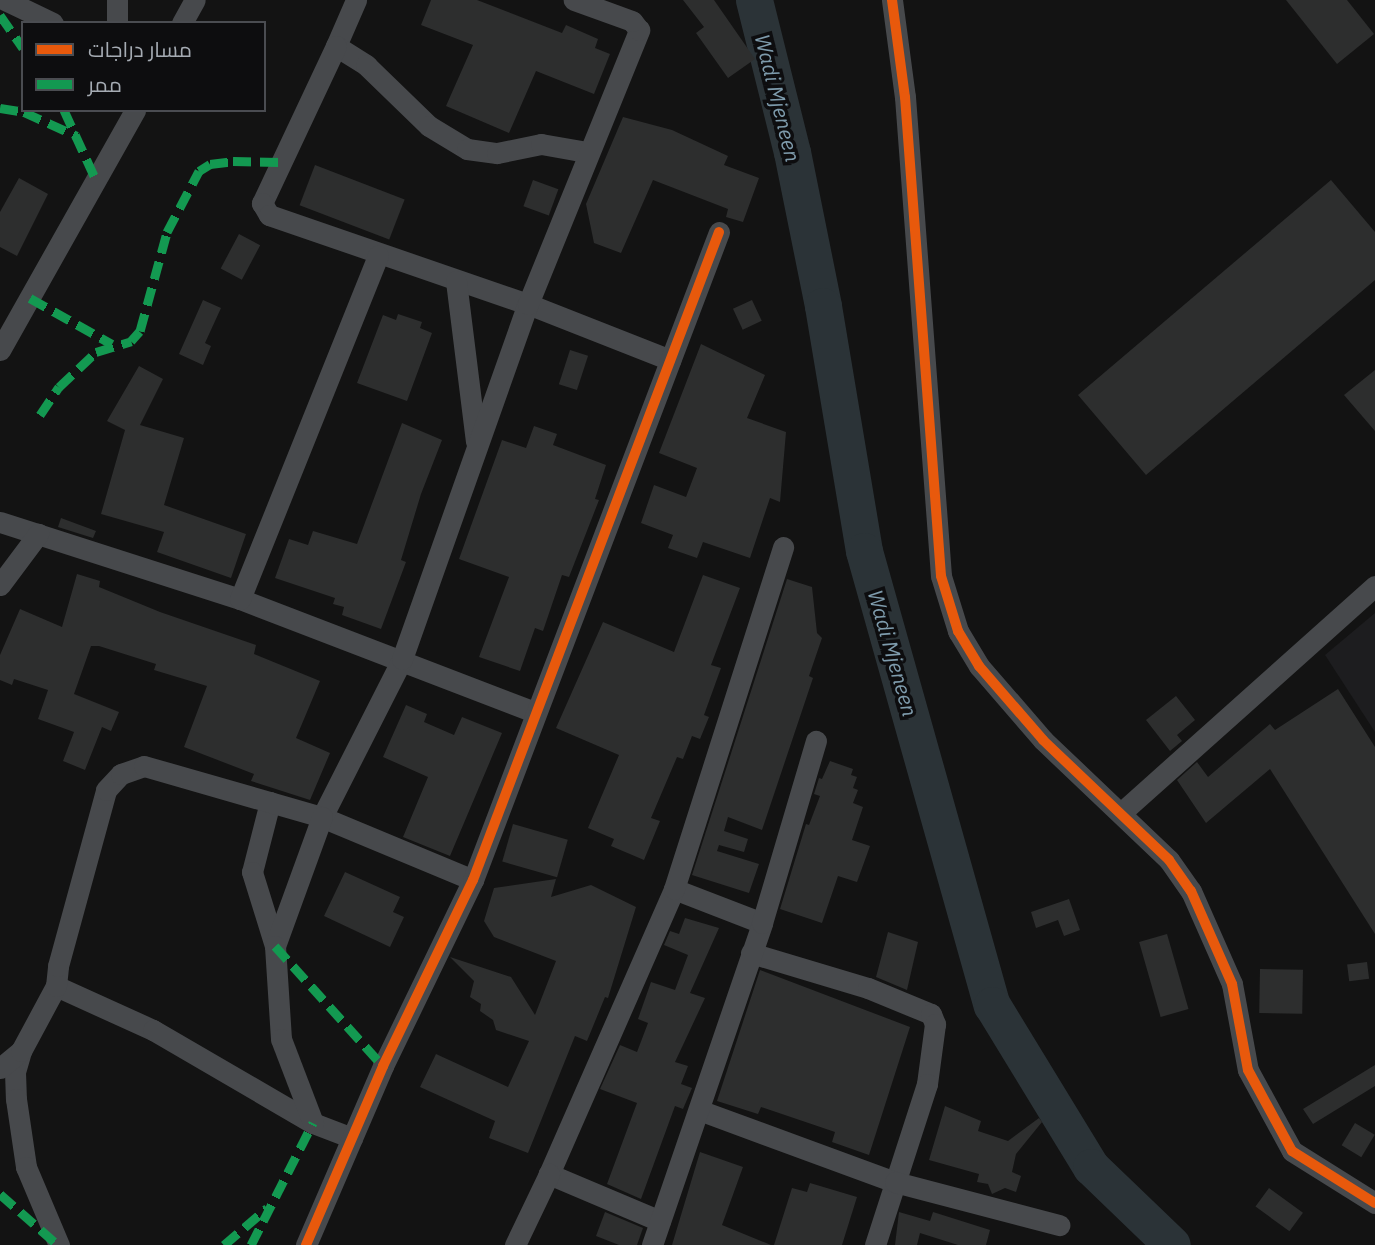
<!DOCTYPE html>
<html>
<head>
<meta charset="utf-8">
<style>
	body { margin:0 }
	#map { position:relative; width:1375px; height:1245px; overflow:hidden; background:#131313; font-family:"IBM Plex Sans",Cairo,sans-serif }
	div>[style] { position:absolute }
	[style*='--x'] { left:calc(var(--x)*1px); top:calc(var(--y)*1px); width:calc(var(--w)*1px); rotate:calc(var(--a)*1deg) }
	.built>* { inset:0; background:#1d1d1f }
	.river>* { height:37px; margin:-18.5px; padding:0 18.5px; transform-origin:18.5px; border-radius:18.5px; background:#2b3337 }
	.building>* { inset:0; background:#2d2e2e; transform-origin:0 0 }
	.minor>* { height:21px; margin:-10.5px; padding:0 10.5px; transform-origin:10.5px; border-radius:10.5px; background:#47494c }
	.quiet>* { height:9px; margin-top:-4.5px; transform-origin:0; background:repeating-linear-gradient(90deg,#139951 0 18px,transparent 0 27px) }
	.cycleway>* { height:10px; margin:-5px; padding:0 5px; transform-origin:5px; border-radius:5px; background:#e8590c }
	span { translate:-50% -50%; white-space:nowrap; text-align:center; line-height:1.15; -webkit-text-stroke:7px #0d0d0f; paint-order:stroke }
	.water-label { font-size:21px; color:#7e9bac; font-style:italic }
	.legend { position:absolute; left:21px; top:21px; width:245px; height:91px; box-sizing:border-box; background:#0d0d0f; border:2px solid #4a4c51; margin:0; padding:9px 12px; list-style:none; font-size:21px; color:#a5abb3 }
	.legend li { display:flex; align-items:center; gap:14px; height:35px }
	.legend b { width:35px; border:2px solid #4a4c51 }
</style>
</head>
<body>
<div id="map">
	<div class="built">
		<i style="clip-path:polygon(1375px 613px,1375px 732px,1325px 655px)"></i>
	</div>
	<div class="river">
		<i style="--x:754;--y:0;--w:157;--a:76"></i>
		<i style="--x:792;--y:152;--w:157;--a:78.6"></i>
		<i style="--x:823;--y:306;--w:248;--a:80.5"></i>
		<i style="--x:864;--y:551;--w:472;--a:74.3"></i>
		<i style="--x:992;--y:1005;--w:190;--a:58.6"></i>
		<i style="--x:1091;--y:1167;--w:112;--a:43.9"></i>
	</div>
	<div class="building">
		<i style="clip-path:polygon(431px 0,477px 0,562px 33px,566px 25px,598px 39px,595px 48px,610px 54px,594px 94px,536px 71px,509px 133px,446px 106px,473px 45px,421px 25px)"></i>
		<i style="clip-path:polygon(683px 0,714px 0,755px 59px,728px 78px,696px 33px,704px 27px)"></i>
		<i style="clip-path:polygon(1286px 0,1347px 0,1374px 34px,1337px 64px)"></i>
		<i style="clip-path:polygon(623px 117px,672px 130px,728px 156px,724px 165px,759px 178px,743px 222px,726px 217px,728px 209px,653px 180px,621px 253px,594px 243px,586px 204px)"></i>
		<i style="left:315px;top:165px;width:96px;height:43px;rotate:21deg"></i>
		<i style="clip-path:polygon(19px 178px,48px 194px,17px 256px,0 247px,0 212px)"></i>
		<i style="left:533px;top:180px;width:27px;height:28px;rotate:20deg"></i>
		<i style="clip-path:polygon(1331px 180px,1375px 232px,1375px 280px,1146px 475px,1078px 395px)"></i>
		<i style="left:239px;top:234px;width:24px;height:39px;rotate:28deg"></i>
		<i style="clip-path:polygon(203px 300px,221px 308px,205px 343px,211px 346px,203px 365px,179px 354px)"></i>
		<i style="left:752px;top:300px;width:23px;height:21px;rotate:65deg"></i>
		<i style="clip-path:polygon(398px 314px,422px 322px,420px 328px,432px 333px,407px 401px,357px 383px,383px 315px,396px 320px)"></i>
		<i style="clip-path:polygon(701px 344px,765px 375px,747px 418px,786px 432px,780px 502px,770px 498px,750px 558px,703px 542px,697px 558px,668px 548px,673px 535px,641px 523px,654px 485px,686px 497px,697px 468px,659px 453px)"></i>
		<i style="left:570px;top:350px;width:19px;height:36px;rotate:18deg"></i>
		<i style="clip-path:polygon(139px 366px,163px 379px,140px 425px,184px 438px,164px 505px,246px 534px,231px 578px,157px 552px,164px 532px,101px 514px,125px 430px,107px 421px)"></i>
		<i style="clip-path:polygon(1375px 370px,1375px 431px,1344px 395px)"></i>
		<i style="clip-path:polygon(402px 423px,442px 440px,421px 494px,401px 560px,406px 562px,381px 629px,342px 615px,344px 607px,333px 604px,335px 598px,275px 578px,289px 539px,308px 545px,313px 531px,357px 544px)"></i>
		<i style="clip-path:polygon(534px 426px,557px 434px,553px 445px,606px 465px,595px 499px,599px 500px,569px 577px,562px 575px,543px 631px,535px 628px,520px 671px,479px 657px,509px 577px,459px 559px,502px 440px,526px 448px)"></i>
		<i style="clip-path:polygon(61px 518px,96px 531px,93px 538px,58px 527px)"></i>
		<i style="clip-path:polygon(77px 574px,100px 581px,99px 587px,160px 612px,256px 645px,254px 654px,320px 681px,296px 738px,330px 753px,310px 800px,251px 781px,254px 774px,184px 747px,207px 686px,154px 670px,156px 664px,99px 646px,91px 646px,74px 694px,119px 712px,111px 731px,102px 727px,85px 770px,63px 761px,74px 732px,38px 719px,48px 690px,14px 679px,12px 685px,0 680px,0 655px,20px 609px,62px 627px)"></i>
		<i style="clip-path:polygon(703px 575px,740px 588px,711px 665px,721px 668px,704px 715px,709px 717px,700px 739px,692px 736px,683px 759px,677px 757px,651px 818px,660px 821px,644px 860px,611px 846px,614px 839px,588px 828px,619px 755px,556px 728px,603px 622px,674px 652px)"></i>
		<i style="clip-path:polygon(787px 579px,812px 587px,817px 633px,822px 638px,809px 676px,813px 678px,762px 830px,728px 817px,724px 831px,748px 839px,744px 852px,719px 845px,717px 851px,759px 864px,749px 893px,692px 875px)"></i>
		<i style="clip-path:polygon(1338px 689px,1375px 747px,1375px 934px,1270px 769px,1206px 823px,1177px 780px,1197px 762px,1208px 777px,1270px 724px,1275px 730px)"></i>
		<i style="clip-path:polygon(1176px 696px,1195px 720px,1177px 735px,1182px 741px,1170px 751px,1146px 720px)"></i>
		<i style="clip-path:polygon(406px 705px,427px 714px,424px 722px,454px 735px,462px 717px,502px 733px,450px 856px,403px 837px,428px 777px,383px 757px)"></i>
		<i style="clip-path:polygon(830px 761px,853px 769px,851px 775px,857px 777px,853px 788px,858px 790px,853px 803px,863px 807px,852px 840px,870px 846px,857px 882px,838px 876px,822px 923px,780px 909px,806px 824px,809px 825px,820px 796px,814px 794px,819px 778px,822px 779px)"></i>
		<i style="left:513px;top:824px;width:57px;height:39px;rotate:16deg"></i>
		<i style="clip-path:polygon(345px 872px,400px 897px,393px 912px,404px 917px,390px 947px,324px 916px)"></i>
		<i style="clip-path:polygon(556px 879px,551px 897px,591px 885px,636px 907px,608px 998px,605px 997px,587px 1041px,575px 1036px,528px 1153px,489px 1138px,495px 1121px,420px 1087px,436px 1054px,508px 1087px,529px 1041px,496px 1030px,493px 1020px,480px 1011px,481px 1004px,470px 997px,474px 981px,450px 957px,511px 977px,535px 1015px,556px 961px,494px 937px,484px 921px,494px 888px)"></i>
		<i style="clip-path:polygon(1069px 899px,1080px 930px,1064px 936px,1058px 920px,1036px 928px,1031px 912px)"></i>
		<i style="clip-path:polygon(685px 918px,719px 928px,690px 993px,705px 998px,675px 1062px,688px 1066px,681px 1084px,692px 1088px,683px 1109px,675px 1106px,641px 1199px,607px 1184px,637px 1103px,600px 1089px,620px 1045px,637px 1052px,648px 1023px,638px 1019px,651px 982px,675px 990px,688px 955px,664px 945px,670px 931px,679px 934px)"></i>
		<i style="clip-path:polygon(888px 932px,918px 942px,907px 990px,876px 977px)"></i>
		<i style="left:1167px;top:934px;width:78px;height:29px;rotate:74deg"></i>
		<i style="left:1367px;top:962px;width:17px;height:20px;rotate:83deg"></i>
		<i style="left:1260px;top:969px;width:43px;height:44px;rotate:1deg"></i>
		<i style="clip-path:polygon(760px 970px,910px 1027px,869px 1155px,832px 1142px,835px 1132px,761px 1107px,758px 1114px,717px 1101px)"></i>
		<i style="clip-path:polygon(1375px 1065px,1375px 1086px,1313px 1124px,1303px 1109px)"></i>
		<i style="clip-path:polygon(945px 1106px,981px 1121px,978px 1131px,1008px 1141px,1039px 1118px,1042px 1122px,1016px 1154px,1012px 1172px,1021px 1176px,1016px 1192px,1005px 1188px,992px 1194px,988px 1184px,977px 1182px,979px 1174px,929px 1160px)"></i>
		<i style="left:1355px;top:1123px;width:23px;height:26px;rotate:31deg"></i>
		<i style="clip-path:polygon(700px 1152px,743px 1167px,722px 1225px,771px 1245px,672px 1245px)"></i>
		<i style="clip-path:polygon(810px 1183px,857px 1197px,842px 1245px,774px 1245px,792px 1188px,807px 1192px)"></i>
		<i style="left:1269px;top:1188px;width:42px;height:23px;rotate:36deg"></i>
		<i style="clip-path:polygon(605px 1212px,643px 1228px,637px 1245px,619px 1245px,596px 1236px)"></i>
		<i style="clip-path:polygon(899px 1212px,930px 1221px,933px 1212px,990px 1230px,986px 1245px,958px 1245px,920px 1233px,917px 1245px,895px 1245px)"></i>
	</div>
	<div class="minor">
		<i style="--x:5;--y:0;--w:53;--a:25.6"></i>
		<i style="--x:356;--y:0;--w:50;--a:113.5"></i>
		<i style="--x:336;--y:46;--w:36;--a:32"></i>
		<i style="--x:366;--y:65;--w:88;--a:44.1"></i>
		<i style="--x:429;--y:126;--w:44;--a:31.2"></i>
		<i style="--x:467;--y:149;--w:30;--a:8"></i>
		<i style="--x:497;--y:153;--w:45;--a:-11.6"></i>
		<i style="--x:541;--y:144;--w:47;--a:9.9"></i>
		<i style="--x:892;--y:0;--w:98;--a:82.4"></i>
		<i style="--x:905;--y:97;--w:480;--a:85.7"></i>
		<i style="--x:941;--y:576;--w:58;--a:72.8"></i>
		<i style="--x:958;--y:631;--w:41;--a:59"></i>
		<i style="--x:979;--y:666;--w:98;--a:49.1"></i>
		<i style="--x:1043;--y:740;--w:174;--a:43.6"></i>
		<i style="--x:1169;--y:860;--w:38;--a:55"></i>
		<i style="--x:1191;--y:891;--w:102;--a:66.2"></i>
		<i style="--x:1232;--y:984;--w:87;--a:79.5"></i>
		<i style="--x:1248;--y:1070;--w:92;--a:61.5"></i>
		<i style="--x:1292;--y:1151;--w:98;--a:32.1"></i>
		<i style="--x:117;--y:23;--w:23;--a:-90"></i>
		<i style="--x:182;--y:23;--w:26;--a:-61"></i>
		<i style="--x:336;--y:46;--w:174;--a:115.2"></i>
		<i style="--x:262;--y:203;--w:14;--a:60"></i>
		<i style="--x:269;--y:215;--w:274;--a:19"></i>
		<i style="--x:528;--y:304;--w:153;--a:21.5"></i>
		<i style="--x:456;--y:281;--w:162;--a:82.9"></i>
		<i style="--x:0;--y:350;--w:275;--a:-60.6"></i>
		<i style="--x:0;--y:522;--w:252;--a:17.8"></i>
		<i style="--x:240;--y:599;--w:315;--a:21"></i>
		<i style="--x:0;--y:585;--w:64;--a:-53.3"></i>
		<i style="--x:240;--y:599;--w:370;--a:-68.1"></i>
		<i style="--x:270;--y:802;--w:72;--a:104.4"></i>
		<i style="--x:252;--y:872;--w:77;--a:72.7"></i>
		<i style="--x:1122;--y:812;--w:339;--a:-41.8"></i>
		<i style="--x:473;--y:880;--w:164;--a:-157.4"></i>
		<i style="--x:322;--y:817;--w:177;--a:-63.1"></i>
		<i style="--x:402;--y:659;--w:377;--a:-70.5"></i>
		<i style="--x:528;--y:304;--w:296;--a:-67.9"></i>
		<i style="--x:639;--y:30;--w:11;--a:-128"></i>
		<i style="--x:632;--y:21;--w:62;--a:-160.1"></i>
		<i style="--x:674;--y:889;--w:94;--a:21.1"></i>
		<i style="--x:751;--y:953;--w:122;--a:16.7"></i>
		<i style="--x:868;--y:988;--w:68;--a:22.4"></i>
		<i style="--x:931;--y:1014;--w:11;--a:68"></i>
		<i style="--x:935;--y:1024;--w:61;--a:97.6"></i>
		<i style="--x:927;--y:1084;--w:169;--a:107.9"></i>
		<i style="--x:56;--y:986;--w:107;--a:24.4"></i>
		<i style="--x:153;--y:1030;--w:185;--a:30.2"></i>
		<i style="--x:313;--y:1123;--w:42;--a:21"></i>
		<i style="--x:21;--y:1051;--w:22;--a:106"></i>
		<i style="--x:15;--y:1072;--w:27;--a:88"></i>
		<i style="--x:16;--y:1099;--w:69;--a:81.6"></i>
		<i style="--x:26;--y:1167;--w:85;--a:67.1"></i>
		<i style="--x:0;--y:1068;--w:27;--a:-39"></i>
		<i style="--x:21;--y:1051;--w:74;--a:-61.7"></i>
		<i style="--x:56;--y:986;--w:20;--a:-84"></i>
		<i style="--x:58;--y:966;--w:182;--a:-74.7"></i>
		<i style="--x:106;--y:790;--w:22;--a:-47"></i>
		<i style="--x:121;--y:774;--w:24;--a:-19"></i>
		<i style="--x:144;--y:766;--w:185;--a:16"></i>
		<i style="--x:322;--y:817;--w:137;--a:110"></i>
		<i style="--x:275;--y:946;--w:93;--a:86.3"></i>
		<i style="--x:281;--y:1039;--w:90;--a:69.1"></i>
		<i style="--x:699;--y:1110;--w:209;--a:20.2"></i>
		<i style="--x:895;--y:1182;--w:170;--a:14.7"></i>
		<i style="--x:660;--y:1221;--w:121;--a:-157.1"></i>
		<i style="--x:549;--y:1174;--w:311;--a:-66.3"></i>
		<i style="--x:674;--y:889;--w:359;--a:-72.3"></i>
		<i style="--x:306;--y:1245;--w:195;--a:-66.7"></i>
		<i style="--x:383;--y:1066;--w:207;--a:-64.2"></i>
		<i style="--x:473;--y:880;--w:693;--a:-69.21"></i>
		<i style="--x:515;--y:1245;--w:79;--a:-64.4"></i>
		<i style="--x:652;--y:1245;--w:340;--a:-71.1"></i>
		<i style="--x:762;--y:923;--w:190;--a:-73.5"></i>
	</div>
	<div class="quiet">
		<i style="--x:0;--y:15;--w:40;--a:55.1"></i>
		<i style="--x:0;--y:108;--w:24;--a:9"></i>
		<i style="--x:24;--y:112;--w:58;--a:24.4"></i>
		<i style="--x:64;--y:110;--w:77;--a:65.4"></i>
		<i style="--x:30;--y:298;--w:94;--a:29.3"></i>
		<i style="--x:40;--y:415;--w:34;--a:-56"></i>
		<i style="--x:59;--y:387;--w:51;--a:-43.4"></i>
		<i style="--x:96;--y:352;--w:37;--a:-17"></i>
		<i style="--x:131;--y:341;--w:13;--a:-48"></i>
		<i style="--x:140;--y:331;--w:103;--a:-74.7"></i>
		<i style="--x:167;--y:232;--w:69;--a:-62.3"></i>
		<i style="--x:199;--y:171;--w:13;--a:-32"></i>
		<i style="--x:210;--y:164;--w:23;--a:-7"></i>
		<i style="--x:233;--y:161;--w:47;--a:1.2"></i>
		<i style="--x:275;--y:946;--w:161;--a:48"></i>
		<i style="--x:0;--y:1194;--w:77;--a:41.3"></i>
		<i style="--x:224;--y:1245;--w:57;--a:-40.7"></i>
		<i style="--x:251;--y:1245;--w:137;--a:-63.1"></i>
	</div>
	<div class="cycleway">
		<i style="--x:892;--y:0;--w:98;--a:82.4"></i>
		<i style="--x:905;--y:97;--w:480;--a:85.7"></i>
		<i style="--x:941;--y:576;--w:58;--a:72.8"></i>
		<i style="--x:958;--y:631;--w:41;--a:59"></i>
		<i style="--x:979;--y:666;--w:98;--a:49.1"></i>
		<i style="--x:1043;--y:740;--w:174;--a:43.6"></i>
		<i style="--x:1169;--y:860;--w:38;--a:55"></i>
		<i style="--x:1191;--y:891;--w:102;--a:66.2"></i>
		<i style="--x:1232;--y:984;--w:87;--a:79.5"></i>
		<i style="--x:1248;--y:1070;--w:92;--a:61.5"></i>
		<i style="--x:1292;--y:1151;--w:98;--a:32.1"></i>
		<i style="--x:306;--y:1245;--w:195;--a:-66.7"></i>
		<i style="--x:383;--y:1066;--w:207;--a:-64.2"></i>
		<i style="--x:473;--y:880;--w:693;--a:-69.21"></i>
	</div>
	<div class="water-label">
		<span style="left:778px;top:98px;rotate:76deg">Wadi Mjeneen</span>
		<span style="left:893px;top:653px;rotate:74deg">Wadi Mjeneen</span>
	</div>
	<ul class="legend">
	<li><b style="height:9px;background:#e8590c"></b>مسار دراجات</li>
	<li><b style="height:9px;background:#139951"></b>ممر</li>
	</ul>
</div>
</body>
</html>
